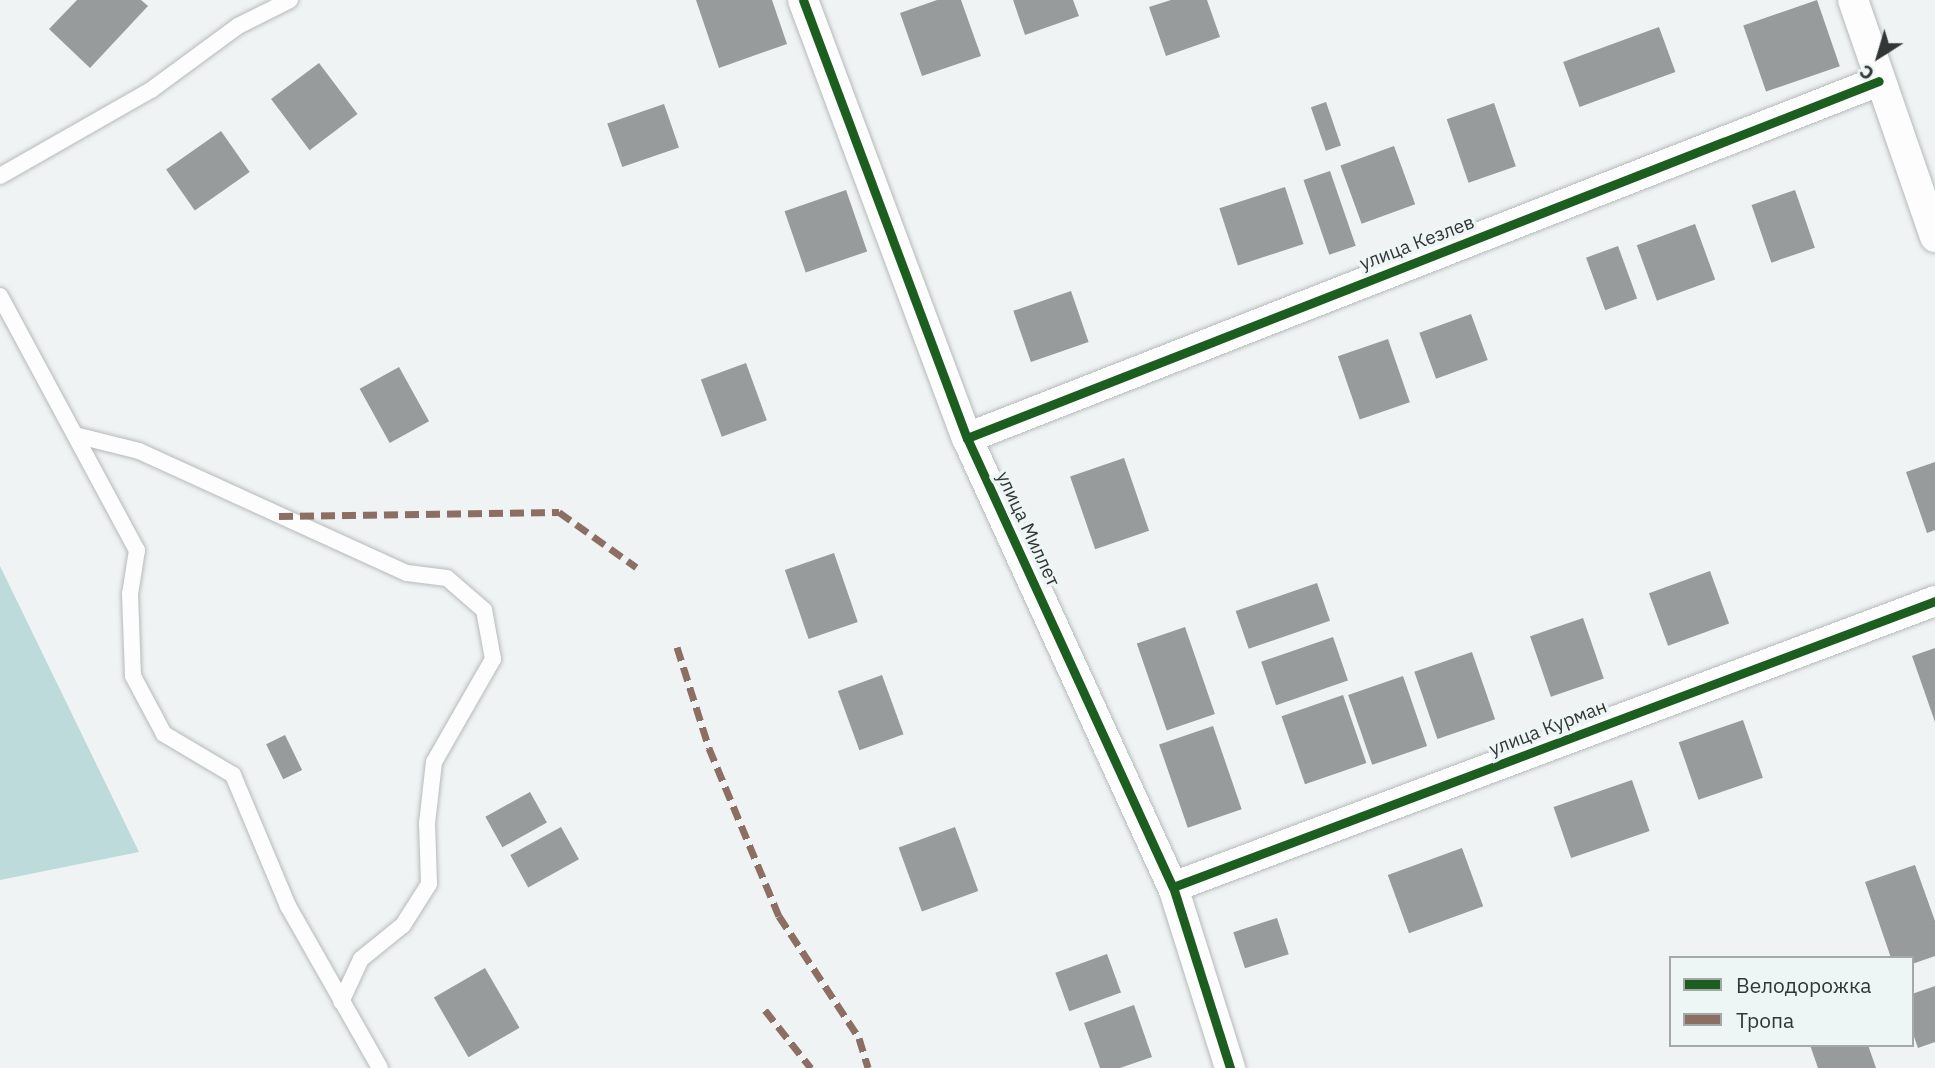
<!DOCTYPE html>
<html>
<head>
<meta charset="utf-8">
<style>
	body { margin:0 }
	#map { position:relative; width:1935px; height:1068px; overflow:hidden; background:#eff3f3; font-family:"IBM Plex Sans",sans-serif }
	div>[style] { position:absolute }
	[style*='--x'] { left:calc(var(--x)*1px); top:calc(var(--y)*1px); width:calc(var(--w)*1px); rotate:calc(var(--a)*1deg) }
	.forest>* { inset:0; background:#bddbdb }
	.building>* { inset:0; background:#989b9b; transform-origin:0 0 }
	.roads { filter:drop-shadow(0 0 2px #b6baba) drop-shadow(0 0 2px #b6baba) }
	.lane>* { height:16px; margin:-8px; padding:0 8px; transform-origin:8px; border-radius:8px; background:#fdfdfd }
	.street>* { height:30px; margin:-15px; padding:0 15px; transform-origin:15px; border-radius:15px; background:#fdfdfd }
	.quiet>* { height:7px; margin-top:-3.5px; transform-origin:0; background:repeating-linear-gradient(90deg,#8d6e63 0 14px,transparent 0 21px) }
	.cycleway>* { height:9px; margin:-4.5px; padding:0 4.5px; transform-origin:4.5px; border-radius:4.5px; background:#1b5e20 }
	span { translate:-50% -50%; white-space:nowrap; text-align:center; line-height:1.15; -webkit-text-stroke:7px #edf5f5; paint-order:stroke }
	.street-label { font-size:19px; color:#333636 }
	.legend { position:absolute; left:1669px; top:956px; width:245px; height:91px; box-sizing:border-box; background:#edf5f5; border:2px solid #a3a9a9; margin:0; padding:9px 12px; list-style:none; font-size:21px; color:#333636 }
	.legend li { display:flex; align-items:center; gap:14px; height:35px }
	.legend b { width:35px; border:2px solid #a3a9a9 }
	.north { position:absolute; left:1844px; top:21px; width:70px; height:70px; -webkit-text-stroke:5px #edf5f5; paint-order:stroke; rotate:217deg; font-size:19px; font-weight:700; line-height:28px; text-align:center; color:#333636 }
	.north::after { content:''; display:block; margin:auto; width:24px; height:32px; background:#333636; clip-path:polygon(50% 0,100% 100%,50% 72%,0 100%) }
</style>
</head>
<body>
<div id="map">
	<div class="forest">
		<i style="clip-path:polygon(0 566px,139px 852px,0 880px)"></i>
	</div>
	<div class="building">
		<i style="clip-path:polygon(77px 0,141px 0,148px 6px,90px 68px,49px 29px)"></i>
		<i style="clip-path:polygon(696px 0,772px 0,787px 44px,719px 68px)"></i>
		<i style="clip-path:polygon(937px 0,961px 0,981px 56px,922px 76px,900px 13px)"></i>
		<i style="clip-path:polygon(1013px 0,1073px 0,1079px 16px,1025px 35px)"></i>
		<i style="clip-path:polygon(1171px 0,1207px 0,1220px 37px,1166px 56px,1149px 7px)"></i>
		<i style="left:1817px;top:0;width:70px;height:78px;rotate:71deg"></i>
		<i style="left:1659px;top:27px;width:48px;height:102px;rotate:70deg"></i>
		<i style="left:319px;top:63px;width:64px;height:60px;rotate:53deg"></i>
		<i style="left:1326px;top:102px;width:46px;height:16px;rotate:71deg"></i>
		<i style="left:1494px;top:103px;width:67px;height:50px;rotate:71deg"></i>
		<i style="left:664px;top:104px;width:46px;height:60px;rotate:71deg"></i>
		<i style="left:221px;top:131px;width:50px;height:67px;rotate:55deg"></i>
		<i style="left:1394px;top:146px;width:62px;height:57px;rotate:70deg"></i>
		<i style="left:1330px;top:171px;width:79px;height:28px;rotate:71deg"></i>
		<i style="left:1285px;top:187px;width:60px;height:69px;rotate:72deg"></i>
		<i style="left:846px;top:190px;width:65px;height:65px;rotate:71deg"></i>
		<i style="left:1795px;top:190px;width:61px;height:46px;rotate:71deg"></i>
		<i style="left:1695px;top:224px;width:59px;height:62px;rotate:70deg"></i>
		<i style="left:1618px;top:246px;width:56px;height:34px;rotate:70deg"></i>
		<i style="left:1071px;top:291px;width:54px;height:61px;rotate:71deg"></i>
		<i style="left:1471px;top:314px;width:49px;height:55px;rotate:70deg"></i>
		<i style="left:1388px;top:339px;width:67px;height:53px;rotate:71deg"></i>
		<i style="left:746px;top:363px;width:61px;height:48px;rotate:70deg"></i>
		<i style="left:399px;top:367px;width:62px;height:45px;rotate:61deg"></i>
		<i style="left:1124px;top:458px;width:77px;height:57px;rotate:71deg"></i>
		<i style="clip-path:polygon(1935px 462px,1935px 530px,1927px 533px,1906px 472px)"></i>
		<i style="left:834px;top:553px;width:73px;height:52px;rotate:71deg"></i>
		<i style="left:1710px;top:571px;width:56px;height:65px;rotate:70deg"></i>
		<i style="left:1317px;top:583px;width:40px;height:86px;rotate:71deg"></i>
		<i style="left:1583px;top:618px;width:64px;height:56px;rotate:71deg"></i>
		<i style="left:1185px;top:627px;width:92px;height:51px;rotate:71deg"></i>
		<i style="left:1333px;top:637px;width:46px;height:76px;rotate:71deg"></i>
		<i style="clip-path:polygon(1935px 648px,1935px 722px,1912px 656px)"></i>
		<i style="left:1472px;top:652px;width:71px;height:61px;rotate:71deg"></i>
		<i style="left:882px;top:675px;width:63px;height:47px;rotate:70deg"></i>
		<i style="left:1403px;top:676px;width:74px;height:58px;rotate:71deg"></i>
		<i style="left:1343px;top:695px;width:72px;height:65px;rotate:71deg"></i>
		<i style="left:1743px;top:720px;width:61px;height:68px;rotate:71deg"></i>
		<i style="left:1213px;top:726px;width:88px;height:57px;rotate:71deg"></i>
		<i style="left:285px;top:735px;width:39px;height:21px;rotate:64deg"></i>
		<i style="left:1632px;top:780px;width:54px;height:83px;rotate:71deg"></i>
		<i style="left:530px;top:792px;width:35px;height:51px;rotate:61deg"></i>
		<i style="left:561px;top:827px;width:37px;height:58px;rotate:61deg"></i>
		<i style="left:955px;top:827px;width:68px;height:60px;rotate:70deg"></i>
		<i style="left:1462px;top:848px;width:62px;height:79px;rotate:70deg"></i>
		<i style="clip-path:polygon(1915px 865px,1935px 921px,1935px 956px,1912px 964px,1912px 958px,1891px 958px,1865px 882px)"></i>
		<i style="left:1277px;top:918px;width:38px;height:46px;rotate:72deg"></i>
		<i style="left:1107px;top:954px;width:41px;height:55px;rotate:70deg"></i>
		<i style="left:485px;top:968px;width:69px;height:59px;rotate:60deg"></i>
		<i style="clip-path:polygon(1935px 986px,1935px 1042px,1918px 1048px,1912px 1031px,1912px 994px)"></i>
		<i style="clip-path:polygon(1134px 1005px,1152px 1057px,1120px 1068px,1100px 1068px,1084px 1023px)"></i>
		<i style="clip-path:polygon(1810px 1045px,1868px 1045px,1876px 1068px,1818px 1068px)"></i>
	</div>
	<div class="roads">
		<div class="lane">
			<i style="--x:0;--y:176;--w:174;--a:-29.7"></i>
			<i style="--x:151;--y:90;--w:108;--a:-36.3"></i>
			<i style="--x:238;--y:26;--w:58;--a:-26.6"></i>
			<i style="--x:0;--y:296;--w:289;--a:61.7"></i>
			<i style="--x:137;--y:550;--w:45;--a:99"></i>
			<i style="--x:130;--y:594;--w:82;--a:87.9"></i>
			<i style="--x:133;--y:676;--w:66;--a:61.9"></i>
			<i style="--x:164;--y:734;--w:80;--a:30.7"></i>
			<i style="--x:233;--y:775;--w:142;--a:67.2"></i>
			<i style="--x:288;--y:906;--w:186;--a:60.4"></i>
			<i style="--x:79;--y:436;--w:62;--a:14"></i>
			<i style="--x:139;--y:451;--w:294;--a:24.5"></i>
			<i style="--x:407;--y:573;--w:40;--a:7.1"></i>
			<i style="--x:447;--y:578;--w:49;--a:40.9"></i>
			<i style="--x:484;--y:610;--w:50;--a:79.6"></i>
			<i style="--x:493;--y:659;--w:119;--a:119.8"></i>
			<i style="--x:434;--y:762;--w:61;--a:96.5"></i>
			<i style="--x:427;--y:823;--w:61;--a:88.1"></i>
			<i style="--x:429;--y:884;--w:49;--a:122.4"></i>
			<i style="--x:403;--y:925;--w:54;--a:141"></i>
			<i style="--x:361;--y:959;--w:47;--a:114.9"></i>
		</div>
		<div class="street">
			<i style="--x:803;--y:0;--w:468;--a:69.5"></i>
			<i style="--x:967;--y:438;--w:494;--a:65.4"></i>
			<i style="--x:1173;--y:887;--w:190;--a:72.5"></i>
			<i style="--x:1853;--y:0;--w:251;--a:70.9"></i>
			<i style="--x:967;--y:438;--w:979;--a:-21.38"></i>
			<i style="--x:1173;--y:887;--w:814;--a:-20.57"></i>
		</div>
	</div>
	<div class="quiet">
		<i style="--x:279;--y:516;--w:280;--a:-0.8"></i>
		<i style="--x:559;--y:512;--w:95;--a:35.5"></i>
		<i style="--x:677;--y:647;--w:106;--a:72.4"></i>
		<i style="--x:709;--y:748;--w:182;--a:67.4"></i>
		<i style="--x:779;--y:916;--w:146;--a:56.7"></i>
		<i style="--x:859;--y:1038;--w:31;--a:73"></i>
		<i style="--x:765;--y:1010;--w:74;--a:51.6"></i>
	</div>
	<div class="cycleway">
		<i style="--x:803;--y:0;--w:468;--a:69.5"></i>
		<i style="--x:967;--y:438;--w:494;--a:65.4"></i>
		<i style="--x:1173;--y:887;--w:190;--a:72.5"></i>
		<i style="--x:967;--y:438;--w:979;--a:-21.38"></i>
		<i style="--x:1173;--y:887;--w:814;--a:-20.57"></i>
	</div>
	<div class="street-label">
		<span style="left:1417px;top:243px;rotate:-21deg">улица Кезлев</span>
		<span style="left:1028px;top:529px;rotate:65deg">улица Миллет</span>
		<span style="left:1548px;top:728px;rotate:-21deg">улица Курман</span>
	</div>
	<ul class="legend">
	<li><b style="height:9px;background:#1b5e20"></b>Велодорожка</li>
	<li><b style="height:9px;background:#8d6e63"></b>Тропа</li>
	</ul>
	<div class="north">С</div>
</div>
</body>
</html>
